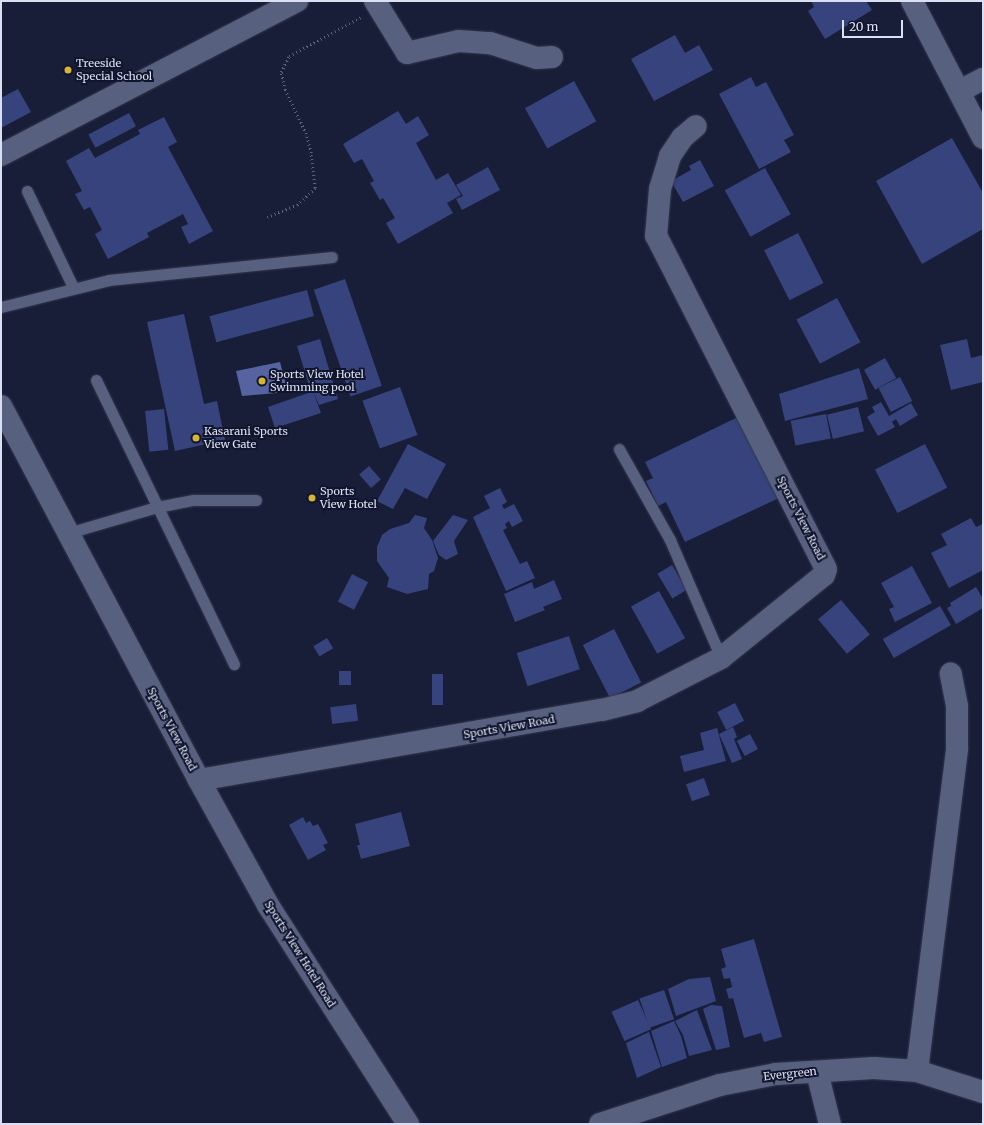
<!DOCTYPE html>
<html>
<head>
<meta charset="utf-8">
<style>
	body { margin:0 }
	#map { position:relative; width:984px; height:1125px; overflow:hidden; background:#181e38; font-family:Merriweather,serif }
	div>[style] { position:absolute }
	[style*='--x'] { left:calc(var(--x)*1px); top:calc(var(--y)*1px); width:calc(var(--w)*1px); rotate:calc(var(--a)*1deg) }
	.water>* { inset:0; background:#5564a0 }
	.building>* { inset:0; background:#37437c; transform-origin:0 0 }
	.path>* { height:2.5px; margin-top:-1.25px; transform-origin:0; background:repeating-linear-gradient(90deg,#5c6279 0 1px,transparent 0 4px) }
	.roads { filter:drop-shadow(0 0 1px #34374c) drop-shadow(0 0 1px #34374c) }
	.lane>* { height:11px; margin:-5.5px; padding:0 5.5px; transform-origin:5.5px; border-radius:5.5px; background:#57607e }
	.street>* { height:22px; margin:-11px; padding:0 11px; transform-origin:11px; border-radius:11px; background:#57607e }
	.dots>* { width:11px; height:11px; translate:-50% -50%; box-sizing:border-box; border:2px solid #10152d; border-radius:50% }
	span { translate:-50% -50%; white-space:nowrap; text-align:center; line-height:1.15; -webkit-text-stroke:4px #10152d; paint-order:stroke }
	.poi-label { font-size:11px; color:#dae0f1 }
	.left { translate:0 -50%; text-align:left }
	.street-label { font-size:11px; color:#dae0f1 }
	.frame { position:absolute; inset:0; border:2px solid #dae0f1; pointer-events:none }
	.scale { position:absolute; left:842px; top:20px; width:61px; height:18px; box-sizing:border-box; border:2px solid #dae0f1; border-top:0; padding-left:5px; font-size:12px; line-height:14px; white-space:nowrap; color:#dae0f1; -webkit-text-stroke:3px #10152d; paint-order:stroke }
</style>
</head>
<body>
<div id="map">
	<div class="water">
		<i style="clip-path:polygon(280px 362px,288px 392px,242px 396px,236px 371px)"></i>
	</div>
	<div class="building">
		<i style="clip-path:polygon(811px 1px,866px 1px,872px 10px,825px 39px,808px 11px,814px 7px)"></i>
		<i style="clip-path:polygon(675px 35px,685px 53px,699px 45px,713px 70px,654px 101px,631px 59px)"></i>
		<i style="clip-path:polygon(751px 77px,756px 87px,766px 82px,794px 135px,784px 140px,791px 152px,759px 169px,719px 94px)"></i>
		<i style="left:574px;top:81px;width:46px;height:56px;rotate:61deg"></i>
		<i style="clip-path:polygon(18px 89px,31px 112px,1px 128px,1px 98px)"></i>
		<i style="clip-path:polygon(398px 111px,406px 124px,418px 116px,429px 135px,416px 143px,436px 180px,448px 173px,461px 195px,447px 203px,453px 213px,398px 244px,386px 223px,395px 218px,383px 198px,380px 200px,370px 183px,374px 181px,362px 159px,354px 163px,343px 144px)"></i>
		<i style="left:129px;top:113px;width:15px;height:46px;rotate:62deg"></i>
		<i style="clip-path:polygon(164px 117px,177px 142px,168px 147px,213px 231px,189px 244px,181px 227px,188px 224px,183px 214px,147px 233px,149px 237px,108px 259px,95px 234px,102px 230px,90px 207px,84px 210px,75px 194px,82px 191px,66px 161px,89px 148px,95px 158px,140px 134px,138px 130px)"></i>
		<i style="clip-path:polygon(952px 138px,983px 193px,983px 229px,922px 264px,876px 181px)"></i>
		<i style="clip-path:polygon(700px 160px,714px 186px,683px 202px,671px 181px,691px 170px,689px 166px)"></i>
		<i style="clip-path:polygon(488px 167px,500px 190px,462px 210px,456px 199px,463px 196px,456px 185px)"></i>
		<i style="left:765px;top:168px;width:53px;height:46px;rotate:61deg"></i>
		<i style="left:798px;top:233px;width:56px;height:38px;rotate:63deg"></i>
		<i style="left:345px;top:279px;width:113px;height:33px;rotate:71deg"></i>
		<i style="left:307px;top:290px;width:27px;height:101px;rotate:75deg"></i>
		<i style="left:837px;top:298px;width:50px;height:46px;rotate:62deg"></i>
		<i style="clip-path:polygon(184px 314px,204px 404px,217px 401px,225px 440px,175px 451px,147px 322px)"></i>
		<i style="clip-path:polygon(320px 339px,338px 399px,319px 405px,313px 391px,321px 413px,275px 428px,268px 407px,311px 392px,297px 346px)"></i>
		<i style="clip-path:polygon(967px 339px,971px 358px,983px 355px,983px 382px,951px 390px,940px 345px)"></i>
		<i style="left:885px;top:358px;width:23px;height:24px;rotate:61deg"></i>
		<i style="clip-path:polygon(859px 368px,868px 399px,785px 421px,779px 394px)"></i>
		<i style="left:900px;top:377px;width:27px;height:24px;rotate:63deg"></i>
		<i style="left:400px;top:387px;width:51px;height:40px;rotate:70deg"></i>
		<i style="clip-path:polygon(881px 402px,889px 416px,911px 403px,918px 415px,900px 426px,896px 419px,892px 422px,895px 427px,878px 436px,867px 417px,875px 412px,872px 407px)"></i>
		<i style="left:858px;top:407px;width:25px;height:32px;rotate:76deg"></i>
		<i style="left:164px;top:409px;width:41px;height:19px;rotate:84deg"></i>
		<i style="left:826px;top:414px;width:25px;height:36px;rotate:79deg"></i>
		<i style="clip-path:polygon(740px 416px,779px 498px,685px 542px,666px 502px,658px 506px,646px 481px,653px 478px,645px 462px)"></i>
		<i style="clip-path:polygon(408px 444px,446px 464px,427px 499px,405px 488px,393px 509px,377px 501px)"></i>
		<i style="left:925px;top:444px;width:49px;height:56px;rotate:63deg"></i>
		<i style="left:369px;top:466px;width:18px;height:13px;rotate:49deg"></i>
		<i style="clip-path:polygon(500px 488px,507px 502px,502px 505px,504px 509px,514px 504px,523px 521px,512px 527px,509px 521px,505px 524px,507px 528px,503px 530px,520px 564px,527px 561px,535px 578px,506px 591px,473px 517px,490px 508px,484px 496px)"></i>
		<i style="clip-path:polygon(415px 515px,427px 518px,424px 528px,432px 540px,438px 558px,434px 571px,429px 574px,428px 589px,407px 594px,387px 587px,389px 578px,377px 561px,377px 547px,382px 535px,390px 529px,409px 523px)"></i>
		<i style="clip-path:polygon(453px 515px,468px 520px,454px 541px,458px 554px,446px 560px,439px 555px,433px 541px)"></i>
		<i style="clip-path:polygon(971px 518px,976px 527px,983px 524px,983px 570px,949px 588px,931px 553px,947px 545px,941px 534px)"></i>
		<i style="left:672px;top:565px;width:29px;height:17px;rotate:59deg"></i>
		<i style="clip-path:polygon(912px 566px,932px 603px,895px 622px,889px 609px,894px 607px,881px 583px)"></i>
		<i style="left:352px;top:574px;width:18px;height:31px;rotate:27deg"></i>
		<i style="clip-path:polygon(554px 580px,562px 599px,543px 607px,545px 610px,515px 622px,504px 594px,532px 582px,534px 589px)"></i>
		<i style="clip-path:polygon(976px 587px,983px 599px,983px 608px,956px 624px,947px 608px,951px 606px,950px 603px)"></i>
		<i style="left:659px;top:591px;width:54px;height:32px;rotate:61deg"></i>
		<i style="left:841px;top:600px;width:45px;height:30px;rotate:50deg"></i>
		<i style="left:940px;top:606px;width:22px;height:66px;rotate:60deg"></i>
		<i style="left:614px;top:629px;width:60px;height:35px;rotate:63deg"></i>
		<i style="left:569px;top:636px;width:35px;height:55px;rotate:72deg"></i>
		<i style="left:327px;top:638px;width:12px;height:16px;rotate:59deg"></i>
		<i style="left:339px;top:671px;width:12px;height:14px"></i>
		<i style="left:432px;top:674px;width:11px;height:31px"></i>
		<i style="left:735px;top:703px;width:20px;height:20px;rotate:63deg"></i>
		<i style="left:356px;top:704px;width:17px;height:26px;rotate:83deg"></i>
		<i style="clip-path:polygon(733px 727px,737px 737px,734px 739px,742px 759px,732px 763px,719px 734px)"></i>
		<i style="clip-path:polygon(717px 728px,726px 761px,684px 772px,680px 756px,704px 750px,700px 733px)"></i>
		<i style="left:750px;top:734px;width:17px;height:15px;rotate:62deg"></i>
		<i style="left:704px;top:778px;width:18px;height:19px;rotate:71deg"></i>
		<i style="clip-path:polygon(401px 812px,410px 846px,361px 859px,357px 845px,360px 845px,355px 824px)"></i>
		<i style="clip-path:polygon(303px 817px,306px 823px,310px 821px,313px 826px,318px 824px,328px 843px,323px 845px,326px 850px,308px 860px,289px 825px)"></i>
		<i style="clip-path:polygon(754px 939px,782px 1037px,764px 1042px,761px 1033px,744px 1038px,733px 998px,729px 999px,726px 989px,732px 987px,730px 978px,724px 979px,721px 969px,726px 967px,721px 949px)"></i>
		<i style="clip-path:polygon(710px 977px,716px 1001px,676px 1016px,668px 989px,689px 979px)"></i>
		<i style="left:664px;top:990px;width:31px;height:26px;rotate:71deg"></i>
		<i style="left:638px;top:1000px;width:32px;height:29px;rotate:66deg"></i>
		<i style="clip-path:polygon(711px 1005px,722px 1006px,730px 1047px,716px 1050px,703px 1009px)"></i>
		<i style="clip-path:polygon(697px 1010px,712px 1050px,689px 1056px,683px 1035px,675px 1021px)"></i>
		<i style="clip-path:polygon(674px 1021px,681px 1036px,687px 1058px,662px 1067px,651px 1031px)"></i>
		<i style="clip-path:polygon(649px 1032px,661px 1067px,637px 1078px,626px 1043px)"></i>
	</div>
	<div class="path">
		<i style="--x:267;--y:217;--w:32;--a:-22"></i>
		<i style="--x:297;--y:205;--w:25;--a:-43"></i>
		<i style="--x:315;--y:188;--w:35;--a:-97"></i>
		<i style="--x:311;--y:153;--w:20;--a:-105"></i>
		<i style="--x:306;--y:134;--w:49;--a:-115.5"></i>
		<i style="--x:285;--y:90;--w:18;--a:-103"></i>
		<i style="--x:281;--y:72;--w:18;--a:-63"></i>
		<i style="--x:289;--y:56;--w:82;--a:-28.4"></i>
	</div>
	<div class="roads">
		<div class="lane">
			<i style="--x:27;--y:191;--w:106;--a:64.4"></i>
			<i style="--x:1;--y:307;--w:111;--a:-14"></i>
			<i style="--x:109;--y:280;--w:224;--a:-5.9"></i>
			<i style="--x:96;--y:380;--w:316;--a:64.1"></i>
			<i style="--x:619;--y:449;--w:104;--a:60.7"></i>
			<i style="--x:670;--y:540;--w:129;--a:66.6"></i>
			<i style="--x:68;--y:533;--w:93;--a:-16.3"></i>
			<i style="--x:157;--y:507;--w:37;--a:-11"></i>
			<i style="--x:193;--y:500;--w:63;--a:0"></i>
		</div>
		<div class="street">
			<i style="--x:375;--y:1;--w:61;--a:58.4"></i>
			<i style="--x:407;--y:53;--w:53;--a:-13"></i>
			<i style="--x:459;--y:41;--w:31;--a:4"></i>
			<i style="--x:490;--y:43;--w:49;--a:17.7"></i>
			<i style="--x:537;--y:58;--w:15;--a:-4"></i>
			<i style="--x:912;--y:1;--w:154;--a:62.6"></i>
			<i style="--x:960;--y:91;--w:26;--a:-28"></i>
			<i style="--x:1;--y:155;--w:334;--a:-27.5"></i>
			<i style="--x:1;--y:406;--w:423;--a:62.1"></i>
			<i style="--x:199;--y:780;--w:409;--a:-9.9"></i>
			<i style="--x:602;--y:710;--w:36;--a:-14"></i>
			<i style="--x:637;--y:701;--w:94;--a:-27.1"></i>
			<i style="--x:721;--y:658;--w:132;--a:-38.9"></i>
			<i style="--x:824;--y:575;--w:6;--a:-72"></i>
			<i style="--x:826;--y:569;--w:374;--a:-117"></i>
			<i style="--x:656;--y:236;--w:47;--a:-85.1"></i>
			<i style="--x:660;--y:189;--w:34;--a:-73"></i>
			<i style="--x:670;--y:156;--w:22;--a:-56"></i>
			<i style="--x:682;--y:138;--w:18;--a:-41"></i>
			<i style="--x:199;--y:780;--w:143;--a:61.1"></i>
			<i style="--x:268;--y:905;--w:260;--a:57.4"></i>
			<i style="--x:917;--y:1071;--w:325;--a:-82.9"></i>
			<i style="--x:957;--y:748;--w:42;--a:-90"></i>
			<i style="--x:957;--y:706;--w:33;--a:-101"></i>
			<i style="--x:817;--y:1072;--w:54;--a:76"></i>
			<i style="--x:600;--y:1124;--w:126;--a:-18"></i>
			<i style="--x:720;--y:1085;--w:57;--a:-11.1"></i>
			<i style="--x:776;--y:1074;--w:98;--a:-3.5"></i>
			<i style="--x:874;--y:1068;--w:43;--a:4"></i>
			<i style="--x:917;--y:1071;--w:69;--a:17.7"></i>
		</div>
	</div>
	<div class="dots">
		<i style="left:68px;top:70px;background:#d7b434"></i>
		<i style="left:262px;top:381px;background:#d7b434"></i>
		<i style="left:196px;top:438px;background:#d7b434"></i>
		<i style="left:312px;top:498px;background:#d7b434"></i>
	</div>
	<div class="poi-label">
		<span class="left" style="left:76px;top:70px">Treeside<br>Special School</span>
		<span class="left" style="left:270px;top:381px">Sports View Hotel<br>Swimming pool</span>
		<span class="left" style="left:204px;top:438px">Kasarani Sports<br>View Gate</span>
		<span class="left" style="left:320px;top:498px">Sports<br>View Hotel</span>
	</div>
	<div class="street-label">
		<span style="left:801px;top:518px;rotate:63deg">Sports View Road</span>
		<span style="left:509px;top:727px;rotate:-10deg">Sports View Road</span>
		<span style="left:172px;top:729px;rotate:62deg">Sports View Road</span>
		<span style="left:300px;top:954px;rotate:58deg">Sports View Hotel Road</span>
		<span style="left:790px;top:1074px;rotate:-6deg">Evergreen</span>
	</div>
	<div class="frame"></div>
	<div class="scale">20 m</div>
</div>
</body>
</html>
